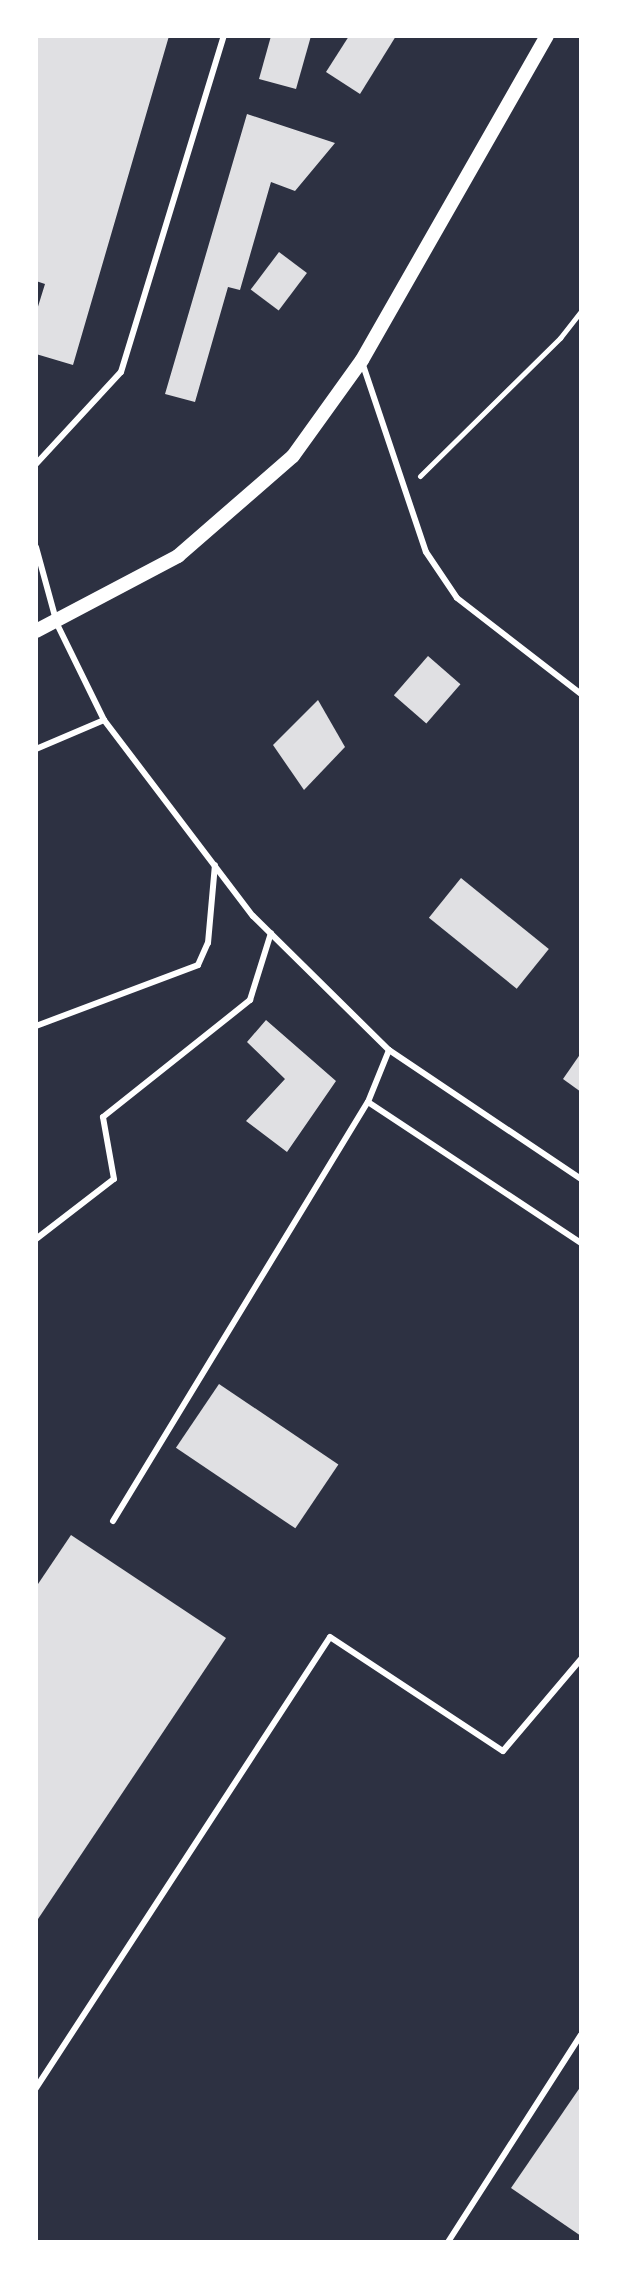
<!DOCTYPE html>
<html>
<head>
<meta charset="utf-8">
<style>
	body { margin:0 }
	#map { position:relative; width:617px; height:2278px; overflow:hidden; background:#2d3142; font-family:Jost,sans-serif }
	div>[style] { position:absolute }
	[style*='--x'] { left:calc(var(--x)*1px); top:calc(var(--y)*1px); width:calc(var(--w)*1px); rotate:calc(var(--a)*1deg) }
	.building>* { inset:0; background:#e0e0e3; transform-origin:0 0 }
	.path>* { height:5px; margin:-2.5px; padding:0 2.5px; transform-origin:2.5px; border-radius:2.5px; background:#fff }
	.service>* { height:6px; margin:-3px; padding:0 3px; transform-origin:3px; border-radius:3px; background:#fff }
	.tertiary>* { height:14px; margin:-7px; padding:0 7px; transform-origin:7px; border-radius:7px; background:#fff }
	span { translate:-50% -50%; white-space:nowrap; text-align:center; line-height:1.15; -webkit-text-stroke:8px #fff; paint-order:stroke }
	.frame { position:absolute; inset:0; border:38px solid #fff; pointer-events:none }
</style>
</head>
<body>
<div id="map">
	<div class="building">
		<i style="clip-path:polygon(36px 36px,169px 36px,73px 365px,36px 354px,36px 313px,45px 284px,36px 281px)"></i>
		<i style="clip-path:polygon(271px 36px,311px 36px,296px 89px,259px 79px)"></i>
		<i style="clip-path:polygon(349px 36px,396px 36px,360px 94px,326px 72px)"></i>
		<i style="clip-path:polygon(247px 114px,335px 143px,295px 191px,271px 182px,240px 290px,228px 287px,195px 402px,165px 394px)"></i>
		<i style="left:279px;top:252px;width:35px;height:47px;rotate:37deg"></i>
		<i style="left:428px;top:656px;width:43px;height:52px;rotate:41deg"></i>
		<i style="clip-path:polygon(318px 700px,345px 747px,304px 790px,273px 745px)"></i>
		<i style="left:461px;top:878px;width:113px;height:51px;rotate:39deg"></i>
		<i style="clip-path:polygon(266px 1020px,336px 1081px,287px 1152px,246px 1121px,285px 1079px,247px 1042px)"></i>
		<i style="clip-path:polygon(581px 1053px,581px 1092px,563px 1079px)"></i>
		<i style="left:219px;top:1384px;width:144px;height:77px;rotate:34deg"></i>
		<i style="clip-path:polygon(71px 1535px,226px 1638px,36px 1922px,36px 1587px)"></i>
		<i style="clip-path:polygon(581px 2086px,581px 2236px,511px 2188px)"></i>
	</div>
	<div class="path">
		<i style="--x:420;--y:476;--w:197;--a:-44.6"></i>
		<i style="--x:560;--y:338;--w:34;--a:-52"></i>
	</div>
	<div class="service">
		<i style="--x:362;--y:362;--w:200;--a:71.4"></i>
		<i style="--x:426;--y:552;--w:55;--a:56"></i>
		<i style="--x:457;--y:598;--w:157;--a:37.7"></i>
		<i style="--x:36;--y:464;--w:125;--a:-47.3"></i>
		<i style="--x:121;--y:372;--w:351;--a:-73"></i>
		<i style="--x:36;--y:547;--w:80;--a:74.7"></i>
		<i style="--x:57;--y:624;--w:107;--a:63.9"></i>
		<i style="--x:104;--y:720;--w:246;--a:52.8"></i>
		<i style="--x:253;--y:916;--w:191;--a:44.6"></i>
		<i style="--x:389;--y:1050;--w:231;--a:33.9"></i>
		<i style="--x:36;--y:749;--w:74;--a:-23.1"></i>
		<i style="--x:36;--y:1026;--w:173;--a:-20.6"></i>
		<i style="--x:198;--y:965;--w:24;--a:-66"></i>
		<i style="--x:208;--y:943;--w:78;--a:-84.9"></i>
		<i style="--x:389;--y:1050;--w:56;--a:112"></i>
		<i style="--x:368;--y:1102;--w:255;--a:33.5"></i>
		<i style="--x:36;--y:1239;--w:98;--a:-37.6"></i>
		<i style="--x:114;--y:1179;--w:63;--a:-100.1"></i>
		<i style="--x:103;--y:1117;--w:188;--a:-38.5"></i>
		<i style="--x:250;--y:1000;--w:70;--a:-72.6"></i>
		<i style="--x:113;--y:1521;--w:490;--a:-58.7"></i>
		<i style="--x:36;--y:2088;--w:538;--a:-56.9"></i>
		<i style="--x:330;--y:1637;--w:207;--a:33.4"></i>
		<i style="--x:503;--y:1751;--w:121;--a:-49.7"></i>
		<i style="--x:448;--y:2242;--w:246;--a:-57.3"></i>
	</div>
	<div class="tertiary">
		<i style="--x:36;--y:631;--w:161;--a:-27.8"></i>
		<i style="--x:178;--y:556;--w:152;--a:-41"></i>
		<i style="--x:293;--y:456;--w:118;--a:-54.3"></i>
		<i style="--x:362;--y:360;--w:373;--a:-60.3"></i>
	</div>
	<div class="frame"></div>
</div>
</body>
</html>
